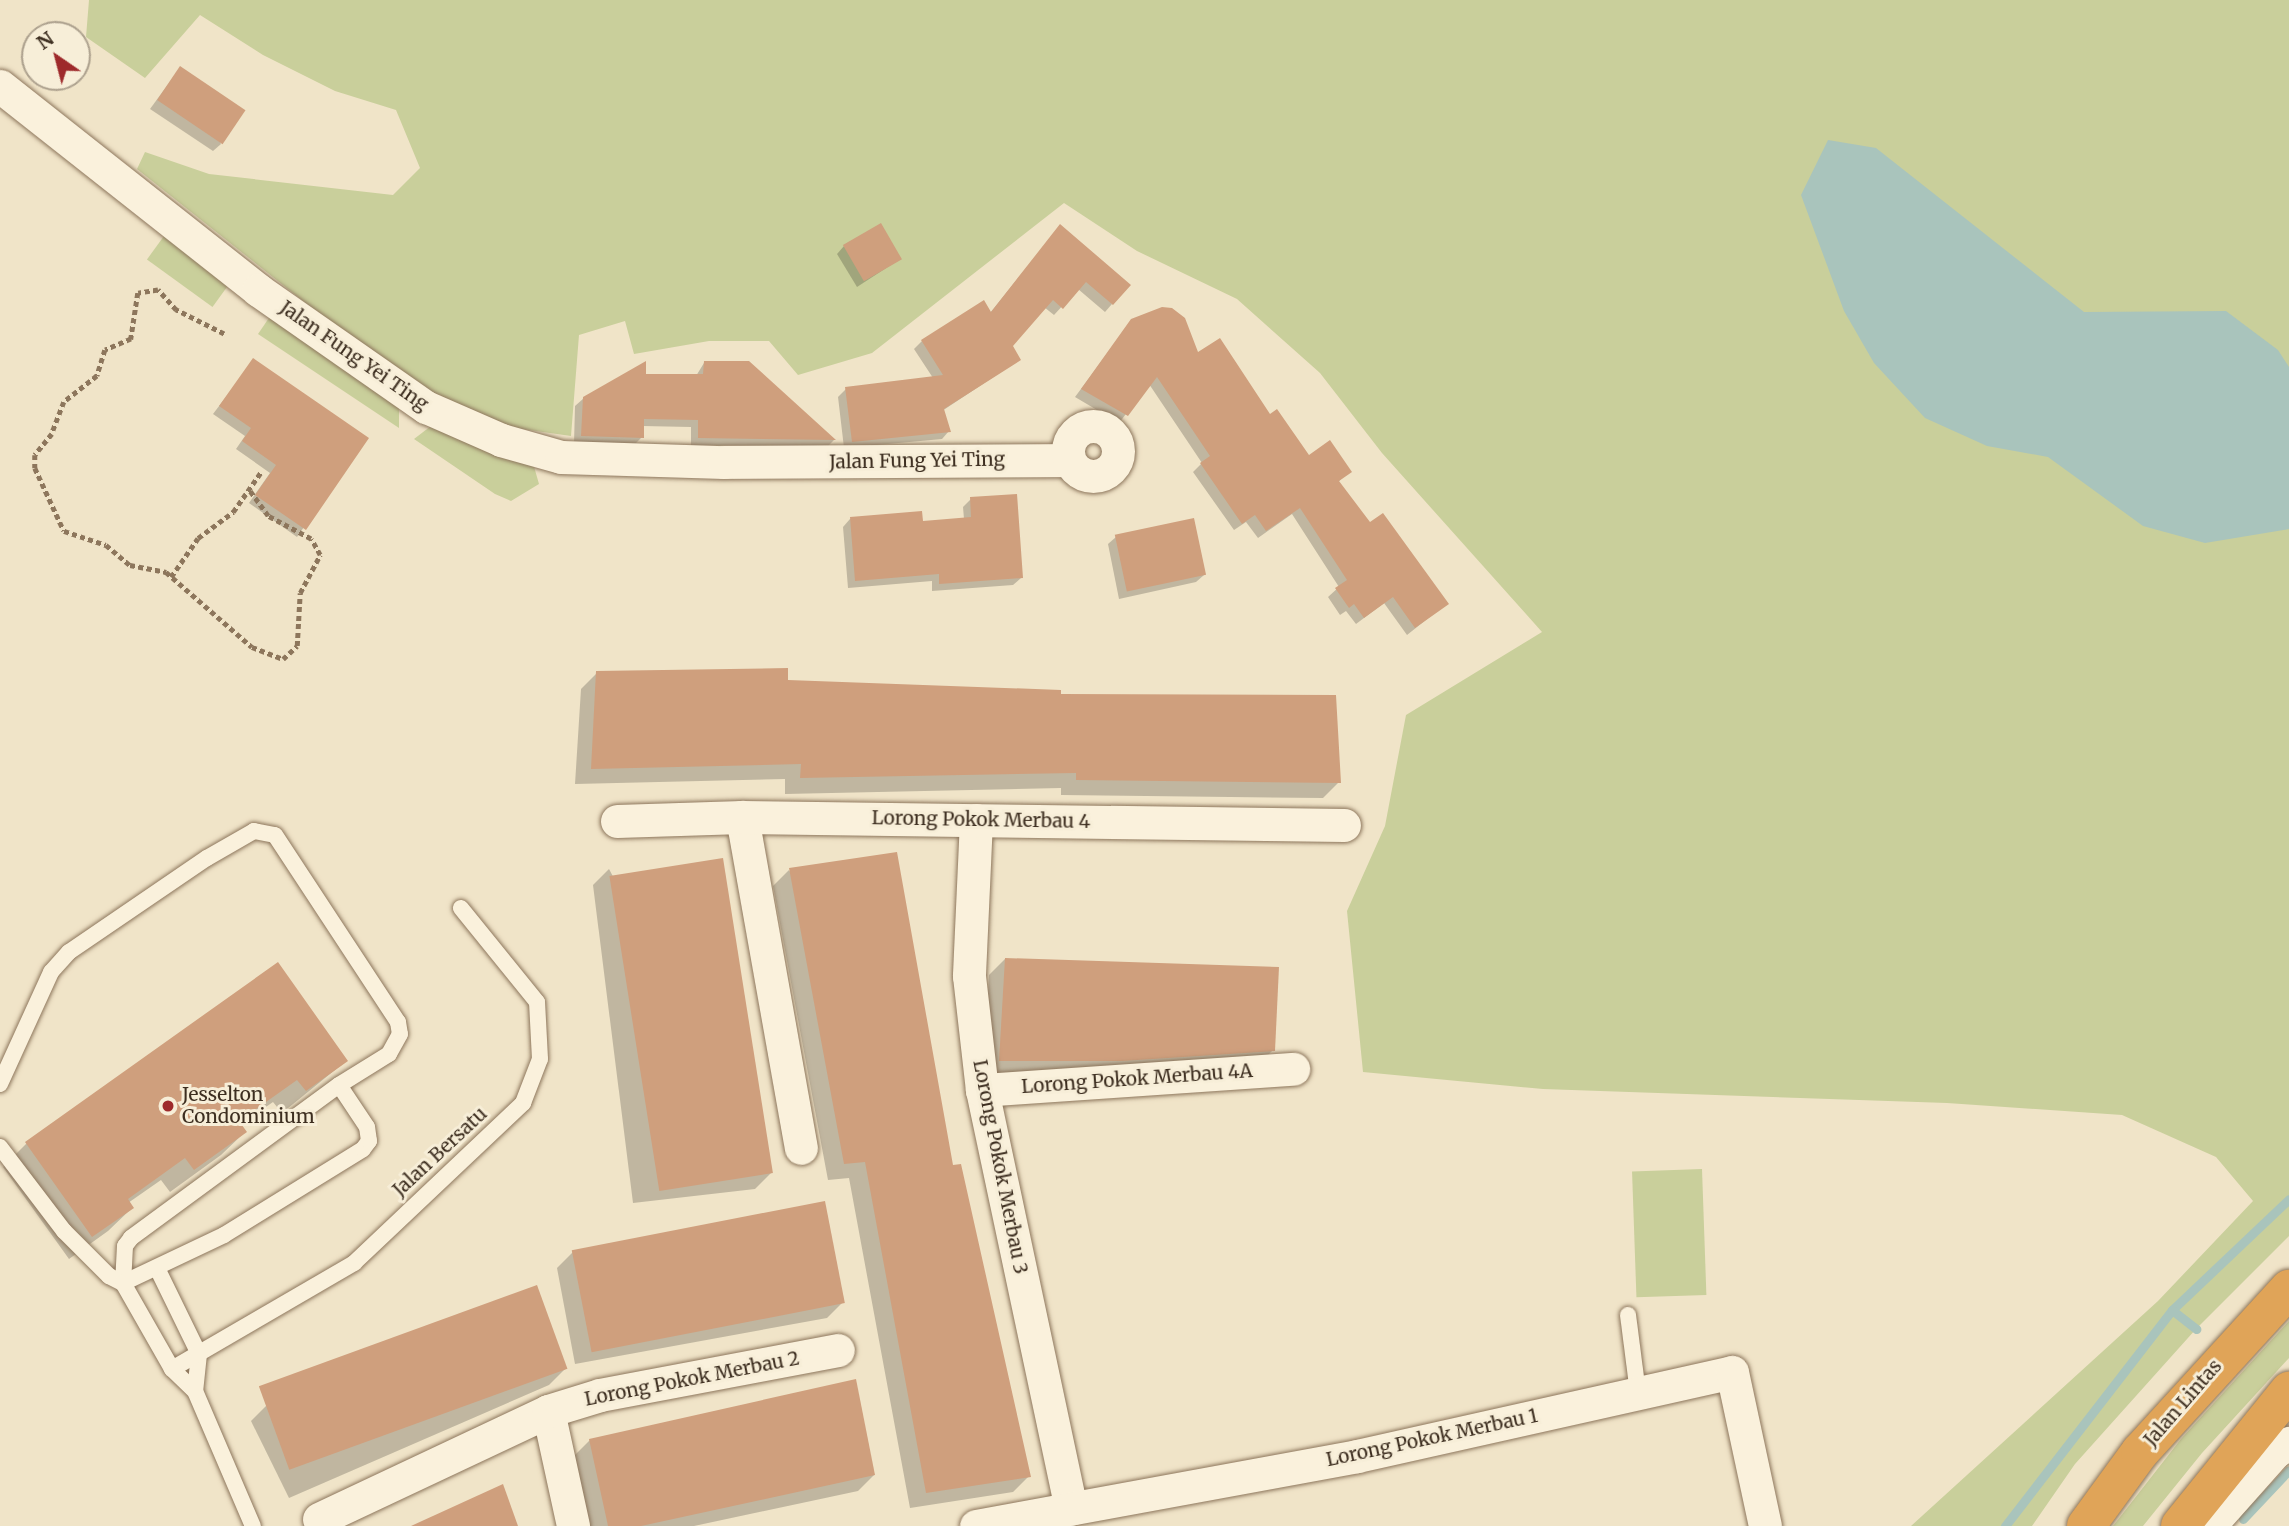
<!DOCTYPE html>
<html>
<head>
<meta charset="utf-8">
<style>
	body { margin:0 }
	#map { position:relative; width:2289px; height:1526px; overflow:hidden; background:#f0e4c8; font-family:Merriweather,serif }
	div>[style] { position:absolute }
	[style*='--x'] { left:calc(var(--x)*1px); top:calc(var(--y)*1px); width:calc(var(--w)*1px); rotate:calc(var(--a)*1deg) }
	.green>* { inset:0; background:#c9cf9b; transform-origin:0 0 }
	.water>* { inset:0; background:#a9c4bc }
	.shadow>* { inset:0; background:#0003 }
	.stream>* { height:9px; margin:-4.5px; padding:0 4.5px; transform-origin:4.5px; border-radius:4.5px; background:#a9c4bc }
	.building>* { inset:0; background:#cf9f7d; transform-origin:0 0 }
	.path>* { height:4.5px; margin-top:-2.25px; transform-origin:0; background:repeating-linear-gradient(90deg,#8d765c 0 5px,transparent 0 8.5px) }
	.roads { filter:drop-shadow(0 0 2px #8d765c) drop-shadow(0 0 2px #8d765c) }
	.lane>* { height:16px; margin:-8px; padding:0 8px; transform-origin:8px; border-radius:8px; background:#faf1dc }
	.street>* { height:33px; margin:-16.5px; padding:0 16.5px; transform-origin:16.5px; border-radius:16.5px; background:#faf1dc }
	.street>.ring { margin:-16.5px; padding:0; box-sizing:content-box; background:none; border:33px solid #faf1dc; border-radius:50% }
	.highway>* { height:38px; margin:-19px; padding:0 19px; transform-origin:19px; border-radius:19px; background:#e0a458 }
	.dots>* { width:19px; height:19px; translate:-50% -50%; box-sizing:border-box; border:4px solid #f7eed8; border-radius:50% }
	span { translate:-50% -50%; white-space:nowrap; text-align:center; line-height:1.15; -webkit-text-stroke:6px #f7eed8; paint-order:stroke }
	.street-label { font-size:19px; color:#3d2e20 }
	.poi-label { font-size:19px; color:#3d2e20 }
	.left { translate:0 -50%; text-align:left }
	.north { position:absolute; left:21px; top:21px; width:70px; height:70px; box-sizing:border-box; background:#f7eed8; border:2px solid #ada18e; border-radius:50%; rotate:325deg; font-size:19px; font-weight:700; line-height:28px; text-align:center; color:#3d2e20 }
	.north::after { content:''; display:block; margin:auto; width:24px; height:32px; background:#9e2a2b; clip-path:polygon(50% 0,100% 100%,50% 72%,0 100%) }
</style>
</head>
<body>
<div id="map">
	<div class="green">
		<i style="clip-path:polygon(89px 0,2289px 0,2289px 1236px,2196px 1329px,2075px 1464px,2032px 1526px,1911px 1526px,2158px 1301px,2253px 1201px,2216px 1157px,2122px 1115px,1947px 1103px,1543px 1089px,1363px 1072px,1347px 911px,1385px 826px,1406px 715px,1542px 632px,1382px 453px,1320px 373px,1237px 299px,1137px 251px,1064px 203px,872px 353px,798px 375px,769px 341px,709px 341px,634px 354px,625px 321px,579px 335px,571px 436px,495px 425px,395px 374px,137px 169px,145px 152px,209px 174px,393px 195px,420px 168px,396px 110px,335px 91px,263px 55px,200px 15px,145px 78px,86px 37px)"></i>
		<i style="left:164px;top:236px;width:81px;height:29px;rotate:36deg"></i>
		<i style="clip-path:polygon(271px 315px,399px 404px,399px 428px,258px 334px)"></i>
		<i style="clip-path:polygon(431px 426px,485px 451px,533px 463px,539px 484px,511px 501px,495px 494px,414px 439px)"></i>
		<i style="left:1702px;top:1169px;width:126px;height:70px;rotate:88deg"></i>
		<i style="clip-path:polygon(2289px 1321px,2289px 1358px,2202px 1453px,2143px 1526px,2113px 1526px,2181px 1439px)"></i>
	</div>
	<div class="water">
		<i style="clip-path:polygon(1828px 140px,1876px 148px,2084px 312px,2226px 311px,2278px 350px,2289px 367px,2289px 529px,2205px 543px,2143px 526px,2048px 457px,1987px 446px,1925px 418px,1874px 363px,1844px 311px,1801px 195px)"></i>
	</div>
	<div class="shadow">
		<i style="clip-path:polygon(180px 68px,221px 144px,213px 151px,150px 109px)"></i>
		<i style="clip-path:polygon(1060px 226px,1112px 304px,1105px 312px,1078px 289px,1054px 315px,1044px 307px,1011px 346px,1019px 360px,942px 411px,949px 431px,942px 439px,844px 448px,838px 397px,846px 389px,933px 378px,914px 349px,922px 341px,990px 313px)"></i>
		<i style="clip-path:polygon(844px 246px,900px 259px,857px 287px,837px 254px)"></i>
		<i style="clip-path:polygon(1132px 320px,1197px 355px,1270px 416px,1308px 457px,1350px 471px,1338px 482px,1370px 525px,1446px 604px,1407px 635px,1384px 603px,1356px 624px,1346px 611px,1340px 615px,1328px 597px,1339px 587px,1292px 514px,1258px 538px,1246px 522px,1234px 530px,1193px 472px,1202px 463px,1149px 384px,1119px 423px,1075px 397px)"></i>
		<i style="clip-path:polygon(254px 360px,366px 438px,297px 537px,249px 503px,270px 473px,236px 449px,245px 436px,213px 414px)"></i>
		<i style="clip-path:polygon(704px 363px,834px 440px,827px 447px,691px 445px,691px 427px,642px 426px,642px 437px,634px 445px,574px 443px,575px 406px,584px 398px,644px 375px,696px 376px)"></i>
		<i style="clip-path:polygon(971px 499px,1021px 578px,1013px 585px,932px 591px,932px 581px,848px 588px,843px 527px,850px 519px,921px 523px,964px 519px,963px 507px)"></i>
		<i style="clip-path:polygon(1116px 537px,1204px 575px,1196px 582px,1119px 599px,1108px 544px)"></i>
		<i style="clip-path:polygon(597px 673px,1060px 696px,1339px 782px,1323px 798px,1061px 795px,1061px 788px,785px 794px,785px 779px,575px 784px,581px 689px)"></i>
		<i style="clip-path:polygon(609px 869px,771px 1173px,755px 1189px,633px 1203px,593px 885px)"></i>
		<i style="clip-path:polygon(789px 870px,952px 1167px,1029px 1476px,1013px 1492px,910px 1508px,849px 1178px,828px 1180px,773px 886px)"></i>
		<i style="clip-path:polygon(1005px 959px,1273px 1050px,1257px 1066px,984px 1076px,989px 975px)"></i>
		<i style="clip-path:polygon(277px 964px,346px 1061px,282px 1113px,273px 1102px,240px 1125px,245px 1132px,221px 1155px,170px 1192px,161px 1180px,128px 1203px,132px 1208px,108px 1231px,69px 1259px,3px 1167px,26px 1144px)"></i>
		<i style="clip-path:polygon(573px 1252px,843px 1302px,827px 1318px,575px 1364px,557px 1268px)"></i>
		<i style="clip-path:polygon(536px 1287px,565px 1369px,549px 1385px,289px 1498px,251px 1421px,267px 1405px)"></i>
		<i style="clip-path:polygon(590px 1440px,874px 1475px,858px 1491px,694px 1526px,589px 1526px,574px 1456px)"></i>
	</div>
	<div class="stream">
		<i style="--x:2172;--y:1310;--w:161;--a:-43.5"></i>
		<i style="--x:2243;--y:1519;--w:67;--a:-46.8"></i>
		<i style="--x:2005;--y:1526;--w:273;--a:-52.3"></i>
		<i style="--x:2172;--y:1310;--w:31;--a:38"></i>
	</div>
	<div class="building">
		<i style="left:180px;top:66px;width:79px;height:41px;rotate:34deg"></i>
		<i style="left:881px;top:223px;width:42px;height:44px;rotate:60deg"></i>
		<i style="clip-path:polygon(1060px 224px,1131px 285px,1113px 305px,1086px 282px,1063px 309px,1053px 300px,1013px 346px,1021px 360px,944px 409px,951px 432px,852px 442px,845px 387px,943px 375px,921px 340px,984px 300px,991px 312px)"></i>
		<i style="clip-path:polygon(1162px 307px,1172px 308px,1185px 318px,1198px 352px,1220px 338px,1270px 414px,1277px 409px,1309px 455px,1330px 440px,1352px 472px,1339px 481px,1370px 522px,1383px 513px,1449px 604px,1415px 628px,1393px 597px,1364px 618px,1354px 604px,1349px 608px,1335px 588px,1347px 580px,1300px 508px,1266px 531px,1255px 515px,1242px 524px,1200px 463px,1210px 456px,1157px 377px,1128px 416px,1081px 389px,1131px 319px)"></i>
		<i style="clip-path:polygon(253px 358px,369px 438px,306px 530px,255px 495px,276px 465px,242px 441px,251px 428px,219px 406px)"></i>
		<i style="clip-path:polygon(646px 361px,646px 374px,703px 374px,704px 361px,749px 361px,836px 440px,698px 438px,698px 420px,644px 419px,644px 438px,581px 436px,583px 397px)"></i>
		<i style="clip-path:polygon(1017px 494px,1023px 578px,939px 584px,939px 574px,855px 581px,850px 517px,922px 511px,923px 521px,971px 517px,970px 497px)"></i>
		<i style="left:1194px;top:518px;width:58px;height:81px;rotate:78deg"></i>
		<i style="clip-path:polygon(788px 668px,788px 680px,1061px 690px,1061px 694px,1336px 695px,1341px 783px,1076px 780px,1076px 773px,800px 778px,801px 764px,591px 769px,596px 671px)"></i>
		<i style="clip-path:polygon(897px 852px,953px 1165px,961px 1164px,1031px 1477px,926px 1493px,865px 1162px,844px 1164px,789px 868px)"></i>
		<i style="left:723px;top:858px;width:319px;height:115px;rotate:81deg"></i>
		<i style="clip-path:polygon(1005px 958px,1279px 967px,1275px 1051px,1122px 1061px,999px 1061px)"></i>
		<i style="clip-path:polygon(278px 962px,348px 1061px,306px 1091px,297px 1080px,239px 1121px,247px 1132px,194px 1170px,185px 1158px,128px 1199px,134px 1208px,92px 1237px,25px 1142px)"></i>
		<i style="left:825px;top:1201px;width:104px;height:258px;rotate:79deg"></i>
		<i style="left:537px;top:1285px;width:89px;height:296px;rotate:70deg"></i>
		<i style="clip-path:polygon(856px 1379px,875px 1475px,641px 1526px,608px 1526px,589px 1439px)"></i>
		<i style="clip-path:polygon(503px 1484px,518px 1526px,411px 1526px)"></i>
	</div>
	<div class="path">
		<i style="--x:224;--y:334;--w:54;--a:-153.4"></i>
		<i style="--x:176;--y:310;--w:27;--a:-132"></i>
		<i style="--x:158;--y:290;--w:20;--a:171"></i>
		<i style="--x:138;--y:293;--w:47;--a:98.7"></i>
		<i style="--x:131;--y:339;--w:28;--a:157"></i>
		<i style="--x:105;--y:350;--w:27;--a:107"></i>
		<i style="--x:97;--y:376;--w:42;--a:141.8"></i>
		<i style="--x:64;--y:402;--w:34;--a:111"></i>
		<i style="--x:52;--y:434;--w:27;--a:129"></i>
		<i style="--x:35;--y:455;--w:13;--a:90"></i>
		<i style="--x:35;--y:468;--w:69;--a:65.3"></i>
		<i style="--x:64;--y:531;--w:44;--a:18.4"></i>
		<i style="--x:106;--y:545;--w:31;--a:40"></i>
		<i style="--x:130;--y:565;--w:37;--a:11"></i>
		<i style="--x:166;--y:572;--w:114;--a:41.1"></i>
		<i style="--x:252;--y:647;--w:33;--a:21"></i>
		<i style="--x:283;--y:659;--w:19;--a:-43"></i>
		<i style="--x:297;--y:646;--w:53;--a:-86.8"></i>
		<i style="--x:300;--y:593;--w:43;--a:-62.2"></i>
		<i style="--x:320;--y:555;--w:18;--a:-119"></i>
		<i style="--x:311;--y:539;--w:49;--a:-151.9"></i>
		<i style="--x:268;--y:516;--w:32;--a:-126"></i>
		<i style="--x:171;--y:577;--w:47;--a:-55.3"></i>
		<i style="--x:198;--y:538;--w:44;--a:-36.6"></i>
		<i style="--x:233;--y:512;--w:49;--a:-55"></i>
	</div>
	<div class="roads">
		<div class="lane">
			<i style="--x:0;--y:1084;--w:123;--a:-65.5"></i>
			<i style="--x:51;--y:972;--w:27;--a:-48"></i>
			<i style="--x:69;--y:952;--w:167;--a:-34.3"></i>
			<i style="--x:207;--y:858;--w:54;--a:-29.9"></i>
			<i style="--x:254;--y:831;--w:21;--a:11"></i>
			<i style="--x:275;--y:835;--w:224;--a:56.7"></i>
			<i style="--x:398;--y:1022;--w:12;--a:81"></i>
			<i style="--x:400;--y:1034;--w:23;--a:119"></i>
			<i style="--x:389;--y:1054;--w:59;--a:148.2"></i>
			<i style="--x:339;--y:1085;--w:258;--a:143.7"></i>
			<i style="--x:131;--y:1238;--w:10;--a:127"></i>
			<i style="--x:125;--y:1246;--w:37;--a:93"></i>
			<i style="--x:0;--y:1147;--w:106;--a:52.7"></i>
			<i style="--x:64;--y:1231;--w:64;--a:45"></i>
			<i style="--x:109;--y:1276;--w:16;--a:27"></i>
			<i style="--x:123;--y:1283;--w:99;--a:60.3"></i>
			<i style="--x:172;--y:1369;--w:32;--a:44"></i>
			<i style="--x:195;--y:1391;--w:147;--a:66.8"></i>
			<i style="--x:157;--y:1268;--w:96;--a:64"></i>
			<i style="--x:199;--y:1354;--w:37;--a:96"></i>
			<i style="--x:123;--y:1283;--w:112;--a:-25.4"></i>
			<i style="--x:224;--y:1235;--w:163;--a:-31.7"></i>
			<i style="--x:363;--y:1149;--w:10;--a:-53"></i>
			<i style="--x:369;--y:1141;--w:14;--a:-98"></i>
			<i style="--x:367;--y:1127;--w:50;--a:-123.7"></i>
			<i style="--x:1628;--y:1315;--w:79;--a:82.7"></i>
			<i style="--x:172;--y:1369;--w:211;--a:-30.2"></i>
			<i style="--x:354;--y:1263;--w:233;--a:-43.4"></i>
			<i style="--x:523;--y:1103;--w:47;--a:-68.9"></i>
			<i style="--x:540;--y:1059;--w:57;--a:-93"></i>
			<i style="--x:537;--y:1002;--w:121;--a:-129"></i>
		</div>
		<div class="street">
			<i style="--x:0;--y:86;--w:329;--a:38.3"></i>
			<i style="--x:258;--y:290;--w:205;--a:34.9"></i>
			<i style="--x:426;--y:407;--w:82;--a:23.7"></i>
			<i style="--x:501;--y:440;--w:62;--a:15.8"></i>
			<i style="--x:561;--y:457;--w:163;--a:1.8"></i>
			<i style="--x:724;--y:462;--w:344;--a:-0.3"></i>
			<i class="ring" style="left:1068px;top:426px;width:17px;height:17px"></i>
			<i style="--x:742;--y:817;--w:336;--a:79.9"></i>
			<i style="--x:976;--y:820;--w:156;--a:92.6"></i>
			<i style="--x:969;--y:976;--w:115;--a:83.5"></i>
			<i style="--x:982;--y:1090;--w:428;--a:78"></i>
			<i style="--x:617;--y:821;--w:125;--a:-1.8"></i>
			<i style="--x:742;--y:817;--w:602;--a:0.76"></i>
			<i style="--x:982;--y:1090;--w:312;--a:-3.9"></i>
			<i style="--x:548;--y:1411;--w:118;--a:77.7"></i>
			<i style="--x:319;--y:1519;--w:253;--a:-25.2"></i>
			<i style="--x:548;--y:1411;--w:54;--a:-17.1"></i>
			<i style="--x:600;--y:1395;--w:242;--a:-10.7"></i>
			<i style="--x:976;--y:1526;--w:387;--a:-10.4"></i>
			<i style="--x:1357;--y:1456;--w:384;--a:-12.6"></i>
			<i style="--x:1732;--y:1372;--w:157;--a:77.9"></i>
			<i style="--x:2209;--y:1526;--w:99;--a:-48.3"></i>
			<i style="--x:2275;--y:1452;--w:17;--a:-33"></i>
		</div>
		<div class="highway">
			<i style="--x:2086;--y:1526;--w:92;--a:-53.9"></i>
			<i style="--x:2140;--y:1452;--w:221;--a:-47.6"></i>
			<i style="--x:2180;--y:1526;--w:174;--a:-51.1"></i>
		</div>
	</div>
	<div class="dots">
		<i style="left:168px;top:1106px;background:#9e2a2b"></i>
	</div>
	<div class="street-label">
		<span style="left:354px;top:356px;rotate:35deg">Jalan Fung Yei Ting</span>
		<span style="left:917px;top:461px;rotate:-1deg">Jalan Fung Yei Ting</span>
		<span style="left:981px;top:820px;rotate:1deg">Lorong Pokok Merbau 4</span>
		<span style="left:1137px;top:1079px;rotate:-4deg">Lorong Pokok Merbau 4A</span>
		<span style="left:440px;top:1152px;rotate:-43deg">Jalan Bersatu</span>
		<span style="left:1000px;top:1167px;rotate:79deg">Lorong Pokok Merbau 3</span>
		<span style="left:692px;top:1379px;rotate:-11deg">Lorong Pokok Merbau 2</span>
		<span style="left:2183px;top:1403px;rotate:-49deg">Jalan Lintas</span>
		<span style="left:1432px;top:1438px;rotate:-12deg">Lorong Pokok Merbau 1</span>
	</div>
	<div class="poi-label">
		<span class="left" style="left:182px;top:1106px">Jesselton<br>Condominium</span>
	</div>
	<div class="north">N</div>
</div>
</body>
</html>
